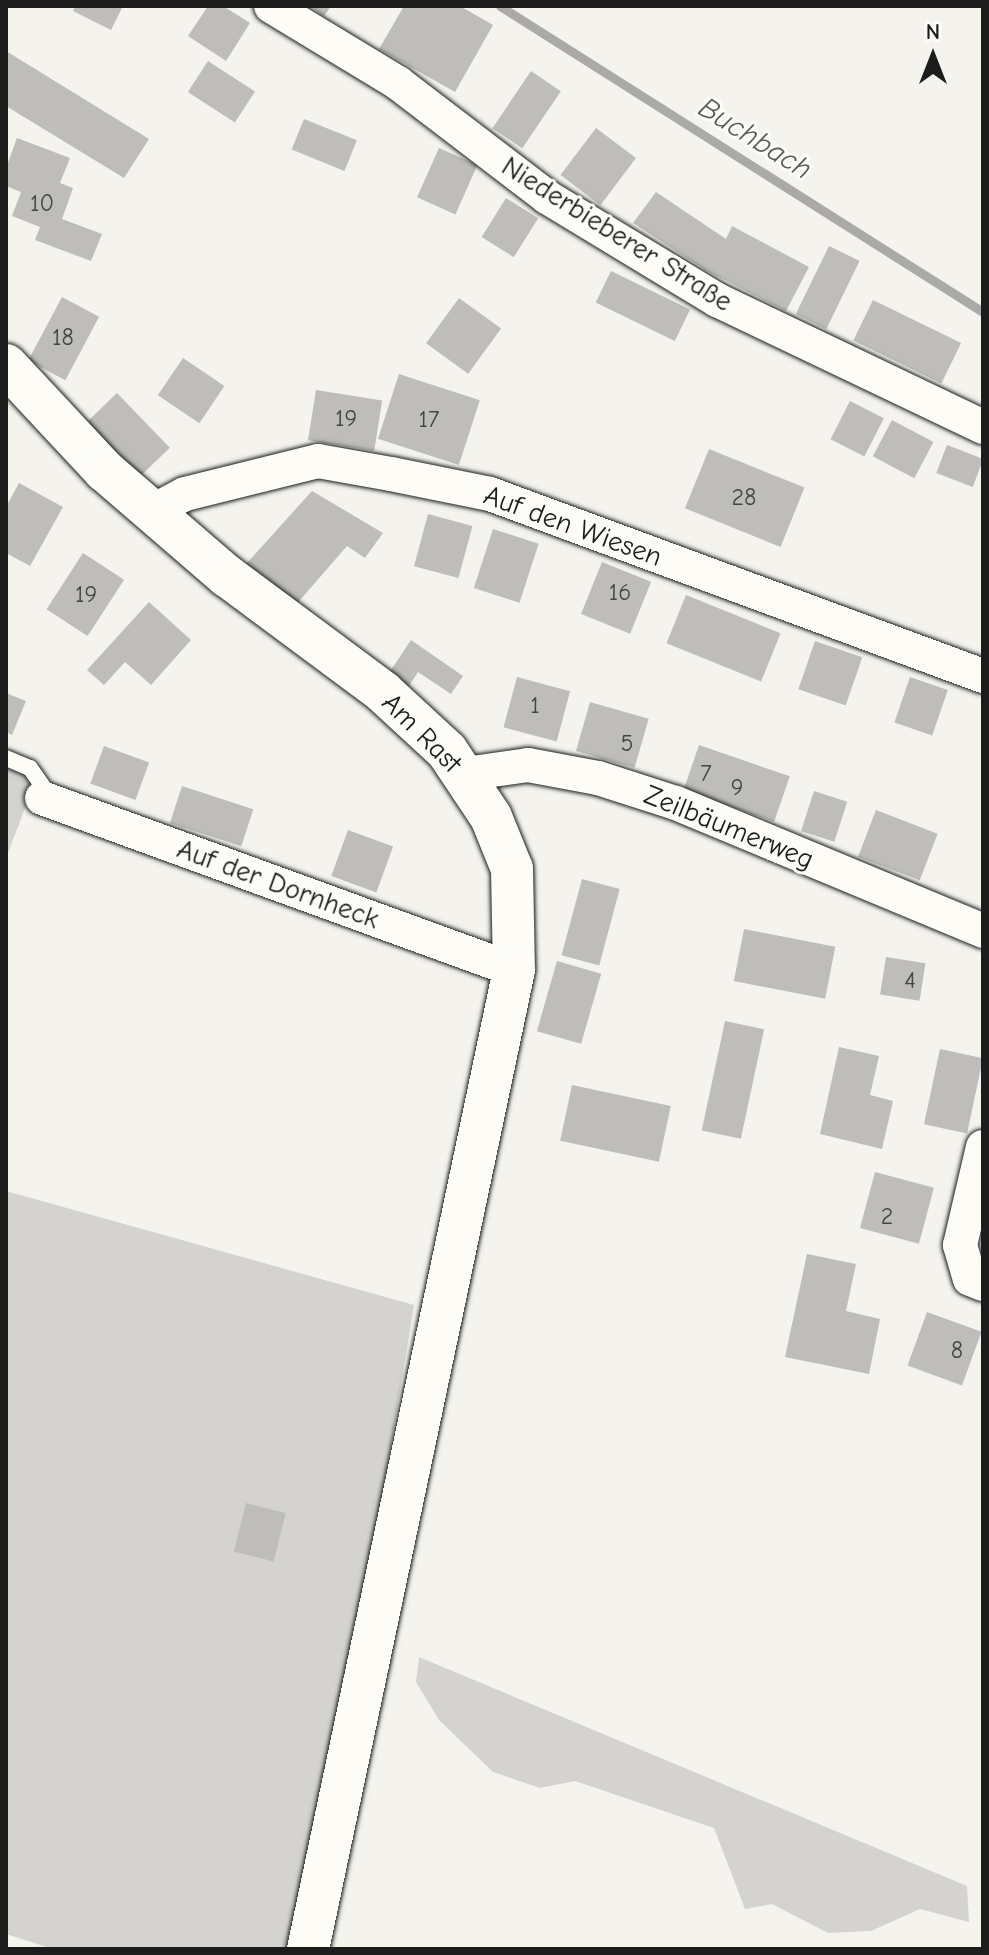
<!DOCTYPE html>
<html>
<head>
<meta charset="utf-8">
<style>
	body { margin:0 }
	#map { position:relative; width:989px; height:1955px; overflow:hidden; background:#f4f3ee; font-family:"Comic Neue",sans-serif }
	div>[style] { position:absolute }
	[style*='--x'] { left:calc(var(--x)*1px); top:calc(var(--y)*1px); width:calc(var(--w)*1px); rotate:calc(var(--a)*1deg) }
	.green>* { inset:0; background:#d4d3cf }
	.stream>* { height:9px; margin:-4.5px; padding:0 4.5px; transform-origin:4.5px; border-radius:4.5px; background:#abaaa6 }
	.building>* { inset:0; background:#bebdba; transform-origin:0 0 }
	.roads { filter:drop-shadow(0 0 2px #1c1c1c) drop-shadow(0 0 2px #1c1c1c) }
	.service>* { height:16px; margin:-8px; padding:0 8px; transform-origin:8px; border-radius:8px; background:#fdfcf7 }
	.minor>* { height:34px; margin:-17px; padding:0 17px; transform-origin:17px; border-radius:17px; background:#fdfcf7 }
	.tertiary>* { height:42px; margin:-21px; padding:0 21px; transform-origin:21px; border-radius:21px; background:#fdfcf7 }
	span { translate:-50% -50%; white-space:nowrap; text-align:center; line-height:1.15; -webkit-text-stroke:6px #fdfcf7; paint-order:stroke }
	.number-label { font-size:24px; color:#444 }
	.number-label span { -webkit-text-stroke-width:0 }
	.street-label { font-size:28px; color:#1c1c1c }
	.water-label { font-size:30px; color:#5c5c5a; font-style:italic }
	.frame { position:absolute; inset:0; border:8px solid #1c1c1c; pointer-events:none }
	.north { position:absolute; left:893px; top:16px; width:80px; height:80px; -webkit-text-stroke:6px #fdfcf7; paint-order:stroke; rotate:0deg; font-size:22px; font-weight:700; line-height:32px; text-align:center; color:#1c1c1c }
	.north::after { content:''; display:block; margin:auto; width:28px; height:36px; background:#1c1c1c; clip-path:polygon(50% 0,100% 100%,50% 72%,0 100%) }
</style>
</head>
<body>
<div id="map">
	<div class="green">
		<i style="clip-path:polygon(6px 767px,26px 774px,31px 792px,8px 853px)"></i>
		<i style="clip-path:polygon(6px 1191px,414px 1305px,356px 1659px,291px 1949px,53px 1949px,6px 1934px)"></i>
		<i style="clip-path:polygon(419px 1657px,967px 1886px,969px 1922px,920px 1909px,871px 1931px,828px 1933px,772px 1904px,745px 1909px,714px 1828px,575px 1781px,540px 1788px,493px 1772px,439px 1720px,416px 1682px)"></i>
	</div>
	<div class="stream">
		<i style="--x:500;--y:6;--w:572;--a:32.36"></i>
	</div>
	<div class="building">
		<i style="clip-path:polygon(75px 6px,123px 6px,111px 30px,73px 11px)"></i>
		<i style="clip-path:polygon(208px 6px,223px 6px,250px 23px,226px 61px,188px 36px)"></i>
		<i style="clip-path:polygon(310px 6px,331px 6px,324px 16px)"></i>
		<i style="clip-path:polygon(404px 6px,460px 6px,493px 25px,455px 92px,379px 49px)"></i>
		<i style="clip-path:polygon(6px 51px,149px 139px,124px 178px,6px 106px)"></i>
		<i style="left:208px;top:61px;width:56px;height:37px;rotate:33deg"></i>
		<i style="left:531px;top:71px;width:36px;height:69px;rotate:34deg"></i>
		<i style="left:304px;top:119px;width:57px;height:33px;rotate:22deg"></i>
		<i style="left:596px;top:128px;width:50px;height:59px;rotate:37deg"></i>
		<i style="clip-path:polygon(17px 138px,70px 158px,60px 183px,73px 188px,62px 219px,102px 234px,91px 261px,35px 240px,40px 227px,12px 216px,21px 192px,6px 186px,6px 168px)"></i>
		<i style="left:439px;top:148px;width:42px;height:54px;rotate:24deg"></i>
		<i style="clip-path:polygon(656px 192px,726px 239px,732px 226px,809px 267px,786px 311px,707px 271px,633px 223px)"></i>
		<i style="left:506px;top:198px;width:38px;height:46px;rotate:32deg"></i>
		<i style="left:829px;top:246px;width:34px;height:76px;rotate:26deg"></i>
		<i style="left:611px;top:271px;width:88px;height:35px;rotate:26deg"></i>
		<i style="left:62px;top:297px;width:42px;height:72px;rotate:28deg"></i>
		<i style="left:459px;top:298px;width:52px;height:56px;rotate:36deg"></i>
		<i style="left:873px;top:300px;width:98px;height:45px;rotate:26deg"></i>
		<i style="left:183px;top:358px;width:50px;height:45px;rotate:34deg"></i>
		<i style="left:399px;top:374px;width:85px;height:68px;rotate:18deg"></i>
		<i style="left:316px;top:390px;width:67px;height:51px;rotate:9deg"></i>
		<i style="left:117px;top:393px;width:76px;height:45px;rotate:46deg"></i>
		<i style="left:850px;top:401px;width:38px;height:43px;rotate:27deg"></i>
		<i style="left:892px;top:420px;width:47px;height:41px;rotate:28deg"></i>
		<i style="left:947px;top:445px;width:39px;height:30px;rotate:21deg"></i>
		<i style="left:709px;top:449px;width:103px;height:64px;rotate:22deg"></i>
		<i style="clip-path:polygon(19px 483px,63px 507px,30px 566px,6px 553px,6px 507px)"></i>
		<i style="clip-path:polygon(312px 491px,383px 533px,365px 558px,347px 546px,294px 607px,246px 564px)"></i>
		<i style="left:428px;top:514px;width:46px;height:54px;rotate:15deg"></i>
		<i style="left:493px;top:529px;width:48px;height:62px;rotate:18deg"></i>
		<i style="left:83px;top:553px;width:49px;height:67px;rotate:33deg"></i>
		<i style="left:602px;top:562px;width:53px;height:56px;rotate:22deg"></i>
		<i style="left:686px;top:595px;width:102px;height:52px;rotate:22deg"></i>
		<i style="clip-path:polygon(149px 602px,191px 640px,151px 685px,125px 662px,104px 685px,87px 670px)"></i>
		<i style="clip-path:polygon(411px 640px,463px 676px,451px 694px,418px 672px,407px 689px,387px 676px)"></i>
		<i style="left:815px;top:641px;width:50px;height:51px;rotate:19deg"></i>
		<i style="left:517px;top:677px;width:55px;height:52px;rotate:15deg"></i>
		<i style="left:910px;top:677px;width:40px;height:48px;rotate:19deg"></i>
		<i style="clip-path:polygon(6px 693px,26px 701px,12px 735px,6px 732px)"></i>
		<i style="left:590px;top:702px;width:61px;height:51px;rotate:16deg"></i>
		<i style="left:699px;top:745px;width:96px;height:48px;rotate:19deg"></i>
		<i style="left:104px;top:746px;width:48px;height:40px;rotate:20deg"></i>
		<i style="left:182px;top:786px;width:75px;height:39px;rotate:18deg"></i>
		<i style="left:814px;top:791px;width:35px;height:42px;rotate:18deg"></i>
		<i style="left:876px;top:810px;width:66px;height:50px;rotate:21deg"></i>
		<i style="left:348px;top:830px;width:48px;height:49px;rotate:20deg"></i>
		<i style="left:582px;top:879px;width:39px;height:79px;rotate:15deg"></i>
		<i style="left:744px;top:929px;width:93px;height:53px;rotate:11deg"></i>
		<i style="left:886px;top:957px;width:40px;height:38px;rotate:9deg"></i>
		<i style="left:557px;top:961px;width:46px;height:73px;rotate:16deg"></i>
		<i style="left:725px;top:1021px;width:40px;height:112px;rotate:12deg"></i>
		<i style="clip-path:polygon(839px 1047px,879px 1056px,870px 1095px,893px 1101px,882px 1149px,820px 1134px)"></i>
		<i style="left:940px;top:1049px;width:44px;height:77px;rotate:12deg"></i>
		<i style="left:572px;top:1085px;width:101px;height:57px;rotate:12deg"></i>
		<i style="left:875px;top:1172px;width:61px;height:58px;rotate:15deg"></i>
		<i style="clip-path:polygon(807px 1254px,856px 1264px,846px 1311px,880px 1319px,869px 1374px,785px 1357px)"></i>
		<i style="left:927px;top:1312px;width:58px;height:57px;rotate:20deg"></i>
		<i style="left:246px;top:1503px;width:41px;height:50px;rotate:14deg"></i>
	</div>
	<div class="roads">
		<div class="service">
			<i style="--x:6;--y:758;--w:26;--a:23"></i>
			<i style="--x:30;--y:768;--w:37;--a:55"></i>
		</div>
		<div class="minor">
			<i style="--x:271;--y:6;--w:149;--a:31.2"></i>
			<i style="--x:398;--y:83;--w:188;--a:37.4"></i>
			<i style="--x:547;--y:197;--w:199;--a:31.2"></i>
			<i style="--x:717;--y:300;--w:295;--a:25.5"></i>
			<i style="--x:153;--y:511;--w:36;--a:-28"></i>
			<i style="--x:185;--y:494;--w:137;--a:-13.9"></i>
			<i style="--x:318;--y:461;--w:74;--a:10.1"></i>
			<i style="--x:391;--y:474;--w:101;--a:11.4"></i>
			<i style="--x:490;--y:494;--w:526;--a:20.26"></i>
			<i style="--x:465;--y:774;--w:64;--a:-8.1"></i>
			<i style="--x:528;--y:765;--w:71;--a:10.5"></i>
			<i style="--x:598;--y:778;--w:82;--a:17.8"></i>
			<i style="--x:676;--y:803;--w:333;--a:22.6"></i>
			<i style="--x:42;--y:798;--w:502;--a:20.02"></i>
			<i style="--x:983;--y:1147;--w:101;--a:103.2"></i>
			<i style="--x:960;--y:1245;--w:35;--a:74"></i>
			<i style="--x:970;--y:1279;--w:14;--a:21"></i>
		</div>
		<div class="tertiary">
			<i style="--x:6;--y:365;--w:144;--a:47"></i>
			<i style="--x:104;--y:470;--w:162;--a:40.8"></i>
			<i style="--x:227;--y:576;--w:194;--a:36.6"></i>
			<i style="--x:383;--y:692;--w:87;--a:42.7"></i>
			<i style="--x:447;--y:751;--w:79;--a:56.3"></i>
			<i style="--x:491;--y:817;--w:56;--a:68"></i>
			<i style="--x:512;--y:869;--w:101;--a:88.9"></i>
			<i style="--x:514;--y:970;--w:1000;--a:101.88"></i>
		</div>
	</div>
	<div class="number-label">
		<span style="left:42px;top:204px">10</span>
		<span style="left:63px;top:338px">18</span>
		<span style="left:346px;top:419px">19</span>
		<span style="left:429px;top:420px">17</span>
		<span style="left:744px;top:498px">28</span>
		<span style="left:620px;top:593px">16</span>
		<span style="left:86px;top:595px">19</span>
		<span style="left:535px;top:706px">1</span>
		<span style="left:627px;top:744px">5</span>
		<span style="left:706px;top:774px">7</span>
		<span style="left:737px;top:788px">9</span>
		<span style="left:910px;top:981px">4</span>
		<span style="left:887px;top:1217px">2</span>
		<span style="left:957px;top:1351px">8</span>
	</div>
	<div class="street-label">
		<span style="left:617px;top:234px;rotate:32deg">Niederbieberer Straße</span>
		<span style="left:573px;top:526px;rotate:20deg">Auf den Wiesen</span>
		<span style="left:422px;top:733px;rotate:45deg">Am Rast</span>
		<span style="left:729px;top:827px;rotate:22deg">Zeilbäumerweg</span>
		<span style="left:278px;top:884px;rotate:20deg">Auf der Dornheck</span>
	</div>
	<div class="water-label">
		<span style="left:755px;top:139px;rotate:32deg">Buchbach</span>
	</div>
	<div class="frame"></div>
	<div class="north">N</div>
</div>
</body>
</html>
